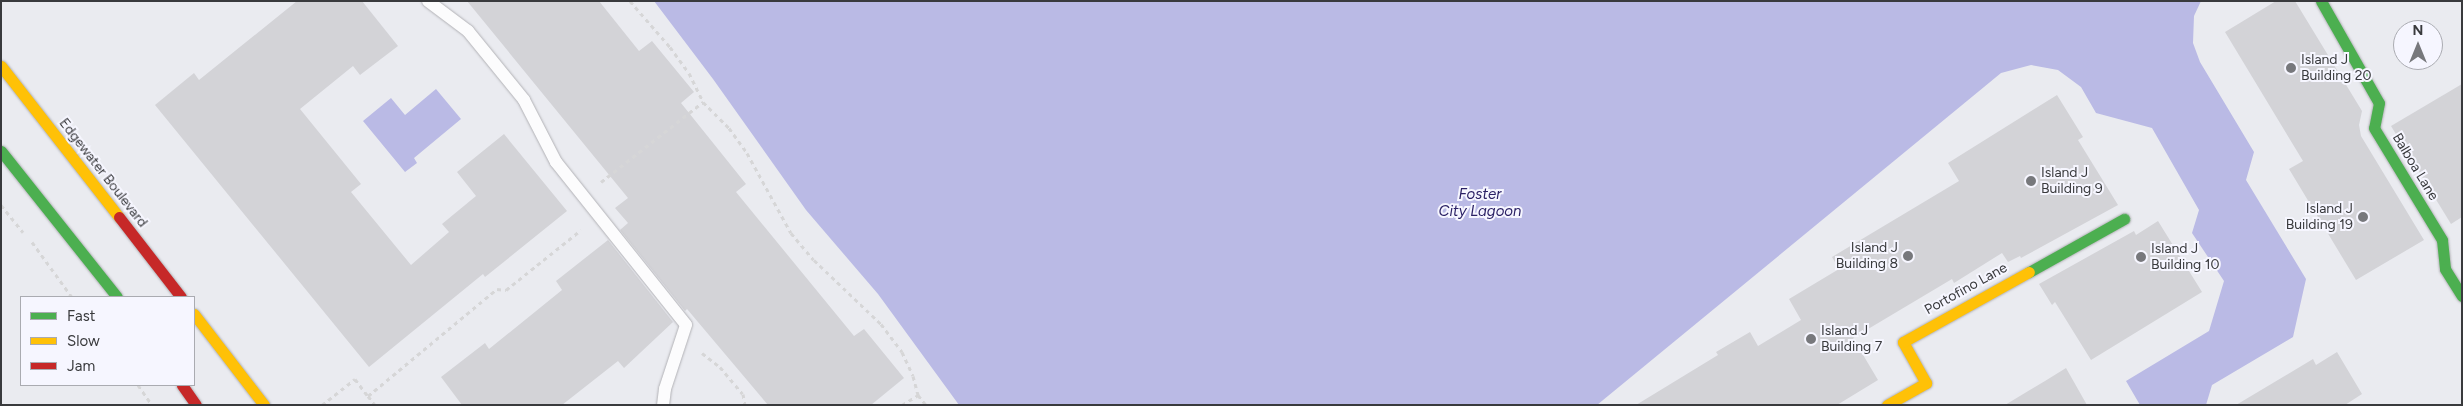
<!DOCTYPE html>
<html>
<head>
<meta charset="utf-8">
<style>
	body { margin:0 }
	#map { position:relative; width:2463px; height:406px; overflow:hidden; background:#eaebf0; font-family:Figtree,sans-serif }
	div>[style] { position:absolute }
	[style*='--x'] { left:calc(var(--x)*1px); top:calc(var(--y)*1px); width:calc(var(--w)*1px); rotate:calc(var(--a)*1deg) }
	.water>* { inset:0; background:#babae5 }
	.building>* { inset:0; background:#d3d3d7 }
	.path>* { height:3px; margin-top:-1.5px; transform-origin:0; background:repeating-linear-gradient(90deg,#d6d6d7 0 4px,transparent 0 8px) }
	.roads { filter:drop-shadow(0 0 1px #b2b2b6) drop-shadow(0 0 1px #b2b2b6) }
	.lane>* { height:12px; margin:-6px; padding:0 6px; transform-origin:6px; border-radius:6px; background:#fcfcfd }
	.fast>* { height:11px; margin:-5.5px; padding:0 5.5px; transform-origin:5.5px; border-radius:5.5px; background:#4caf50 }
	.slow>* { height:11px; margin:-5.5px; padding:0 5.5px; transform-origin:5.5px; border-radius:5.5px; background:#ffc107 }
	.jam>* { height:11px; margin:-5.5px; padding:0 5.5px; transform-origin:5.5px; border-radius:5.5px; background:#c62828 }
	.dots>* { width:14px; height:14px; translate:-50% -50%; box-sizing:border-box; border:2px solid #f6f6ff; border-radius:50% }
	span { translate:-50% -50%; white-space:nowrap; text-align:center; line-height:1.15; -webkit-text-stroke:4px #f6f6ff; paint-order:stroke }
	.poi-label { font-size:14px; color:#393a3d }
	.left { translate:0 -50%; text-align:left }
	.right { translate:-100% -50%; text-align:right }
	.street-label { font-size:14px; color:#393a3d }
	.water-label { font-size:15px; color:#2b2165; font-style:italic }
	.frame { position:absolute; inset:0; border:2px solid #393a3d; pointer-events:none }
	.legend { position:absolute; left:20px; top:296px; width:175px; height:90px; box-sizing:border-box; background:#f6f6ff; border:1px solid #aaabb1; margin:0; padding:6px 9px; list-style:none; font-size:15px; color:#393a3d }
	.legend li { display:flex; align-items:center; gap:10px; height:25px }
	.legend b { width:25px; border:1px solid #aaabb1 }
	.north { position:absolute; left:2393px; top:20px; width:50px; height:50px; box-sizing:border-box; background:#f6f6ff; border:1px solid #aaabb1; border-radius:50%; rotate:0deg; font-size:14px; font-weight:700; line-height:20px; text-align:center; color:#393a3d }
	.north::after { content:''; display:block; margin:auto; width:18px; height:22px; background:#77787c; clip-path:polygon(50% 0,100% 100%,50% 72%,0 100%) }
</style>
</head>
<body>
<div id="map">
	<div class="water">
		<i style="clip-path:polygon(654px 1px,2201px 1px,2194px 16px,2193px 43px,2200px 62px,2254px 152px,2246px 180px,2306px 279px,2293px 337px,2212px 385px,2206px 405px,2140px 405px,2126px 381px,2209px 331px,2224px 281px,2192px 233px,2199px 210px,2152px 128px,2096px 113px,2081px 87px,2058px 70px,2031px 65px,2001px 73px,1984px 87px,1597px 405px,959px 405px,878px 294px,806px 210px,713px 79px)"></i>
		<i style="clip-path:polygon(436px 89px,461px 119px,414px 158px,417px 163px,405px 172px,363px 121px,391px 98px,405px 115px)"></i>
	</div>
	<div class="building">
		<i style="clip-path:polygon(297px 1px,362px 1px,398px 46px,360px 75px,353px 66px,300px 109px,361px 184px,351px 192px,411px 265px,449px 232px,442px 224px,476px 196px,457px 172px,504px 134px,567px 211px,485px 277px,483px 274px,369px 367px,155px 105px,194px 73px,199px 80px)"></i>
		<i style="clip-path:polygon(467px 1px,599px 1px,639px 51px,652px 41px,694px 92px,681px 103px,746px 184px,736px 192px,854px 336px,864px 329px,904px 378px,871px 405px,768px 405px,687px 309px,685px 311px,620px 230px,628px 223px,615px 208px,628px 198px)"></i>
		<i style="clip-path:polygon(2276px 1px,2295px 1px,2362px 111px,2359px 125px,2361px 136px,2424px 240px,2356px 280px,2289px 169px,2303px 161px,2225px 32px)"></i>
		<i style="clip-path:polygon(2462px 84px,2462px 217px,2451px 224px,2391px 126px)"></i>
		<i style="clip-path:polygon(2057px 95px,2083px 137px,2078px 140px,2118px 205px,2021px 258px,2020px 256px,2008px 262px,2002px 253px,1954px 283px,1952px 279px,1853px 338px,1878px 380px,1837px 405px,1636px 405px,1718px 355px,1716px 352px,1750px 332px,1758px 346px,1801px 320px,1789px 299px,1839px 269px,1832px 257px,1959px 181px,1948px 163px)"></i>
		<i style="clip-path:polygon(2158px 221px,2202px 292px,2091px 360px,2055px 302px,2052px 305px,2039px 284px,2134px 231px,2136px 235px)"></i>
		<i style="clip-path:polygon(608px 240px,673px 322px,624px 368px,618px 361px,562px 405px,462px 405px,441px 377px,485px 343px,489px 349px,562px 290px,556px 281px)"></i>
		<i style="clip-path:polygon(2337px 352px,2362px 394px,2345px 405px,2236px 405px,2313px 359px,2316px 365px)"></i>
		<i style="clip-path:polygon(2066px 368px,2087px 405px,2005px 405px,2045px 381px)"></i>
	</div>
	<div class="path">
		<i style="--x:630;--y:1;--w:61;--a:49"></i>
		<i style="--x:670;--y:47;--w:32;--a:54"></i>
		<i style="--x:689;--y:73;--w:32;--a:64"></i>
		<i style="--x:703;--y:102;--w:37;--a:45"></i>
		<i style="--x:729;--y:128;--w:31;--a:54"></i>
		<i style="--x:747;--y:153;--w:91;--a:61.2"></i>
		<i style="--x:791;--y:233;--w:35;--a:50"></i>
		<i style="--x:814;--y:260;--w:93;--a:43.7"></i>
		<i style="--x:881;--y:324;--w:35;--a:53"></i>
		<i style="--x:902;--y:352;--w:26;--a:65"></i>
		<i style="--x:913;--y:376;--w:20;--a:75"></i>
		<i style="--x:918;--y:395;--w:13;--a:51"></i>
		<i style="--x:601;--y:182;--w:130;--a:-38.1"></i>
		<i style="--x:1;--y:205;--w:35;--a:51"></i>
		<i style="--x:32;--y:242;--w:68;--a:54"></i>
		<i style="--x:702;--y:353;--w:23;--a:38"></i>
		<i style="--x:720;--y:367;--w:35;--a:50"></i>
		<i style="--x:743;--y:394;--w:11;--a:80"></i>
		<i style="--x:138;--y:385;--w:24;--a:55"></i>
		<i style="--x:368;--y:396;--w:11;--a:52"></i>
		<i style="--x:322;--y:405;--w:42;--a:-38.2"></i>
		<i style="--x:355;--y:379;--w:21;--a:53"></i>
		<i style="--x:368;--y:396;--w:168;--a:-39.7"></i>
		<i style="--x:497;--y:289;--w:9;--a:6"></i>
		<i style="--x:506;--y:290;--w:96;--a:-38.7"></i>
		<i style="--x:902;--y:405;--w:19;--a:-32"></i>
	</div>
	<div class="roads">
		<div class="lane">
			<i style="--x:428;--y:1;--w:50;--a:36.9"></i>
			<i style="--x:468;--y:31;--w:89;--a:50.9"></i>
			<i style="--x:524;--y:100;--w:70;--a:62.7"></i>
			<i style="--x:556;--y:162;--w:208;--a:51.4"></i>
			<i style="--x:686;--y:325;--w:67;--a:108.2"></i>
			<i style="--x:665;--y:389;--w:16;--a:97"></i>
		</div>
		<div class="fast">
			<i style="--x:2321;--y:1;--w:117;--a:60.4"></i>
			<i style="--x:2379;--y:103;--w:25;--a:101"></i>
			<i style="--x:2374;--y:128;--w:131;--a:58.7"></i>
			<i style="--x:2442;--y:240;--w:29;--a:84"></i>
			<i style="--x:2445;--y:269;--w:32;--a:58"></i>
			<i style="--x:1;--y:151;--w:186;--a:51.5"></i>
			<i style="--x:2029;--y:272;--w:109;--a:-29.2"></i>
		</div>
		<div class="slow">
			<i style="--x:1;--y:66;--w:192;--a:52"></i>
			<i style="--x:194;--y:314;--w:115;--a:52.4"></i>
			<i style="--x:1887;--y:405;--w:45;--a:-29.4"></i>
			<i style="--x:1926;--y:383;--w:47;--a:-119.3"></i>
			<i style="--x:1903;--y:342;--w:144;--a:-29.1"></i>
		</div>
		<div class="jam">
			<i style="--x:119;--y:217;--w:101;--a:52.2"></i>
			<i style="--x:182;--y:385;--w:24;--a:55"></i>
		</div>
	</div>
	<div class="dots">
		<i style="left:2291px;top:68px;background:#77787c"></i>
		<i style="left:2031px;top:181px;background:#77787c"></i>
		<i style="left:2363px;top:217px;background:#77787c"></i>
		<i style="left:1908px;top:256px;background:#77787c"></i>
		<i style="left:2141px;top:257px;background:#77787c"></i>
		<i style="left:1811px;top:339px;background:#77787c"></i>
	</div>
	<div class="poi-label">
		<span class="left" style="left:2301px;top:68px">Island J<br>Building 20</span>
		<span class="left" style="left:2041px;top:181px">Island J<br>Building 9</span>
		<span class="right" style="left:2353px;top:217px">Island J<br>Building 19</span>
		<span class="right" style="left:1898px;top:256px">Island J<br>Building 8</span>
		<span class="left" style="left:2151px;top:257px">Island J<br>Building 10</span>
		<span class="left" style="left:1821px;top:339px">Island J<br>Building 7</span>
	</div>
	<div class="street-label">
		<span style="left:2415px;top:167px;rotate:59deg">Balboa Lane</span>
		<span style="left:103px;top:173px;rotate:52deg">Edgewater Boulevard</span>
		<span style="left:1966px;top:289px;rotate:-29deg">Portofino Lane</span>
	</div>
	<div class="water-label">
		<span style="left:1480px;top:203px">Foster<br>City Lagoon</span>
	</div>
	<div class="frame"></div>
	<ul class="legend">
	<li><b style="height:6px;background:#4caf50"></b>Fast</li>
	<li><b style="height:6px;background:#ffc107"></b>Slow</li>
	<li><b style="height:6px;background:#c62828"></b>Jam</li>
	</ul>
	<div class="north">N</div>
</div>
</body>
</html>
